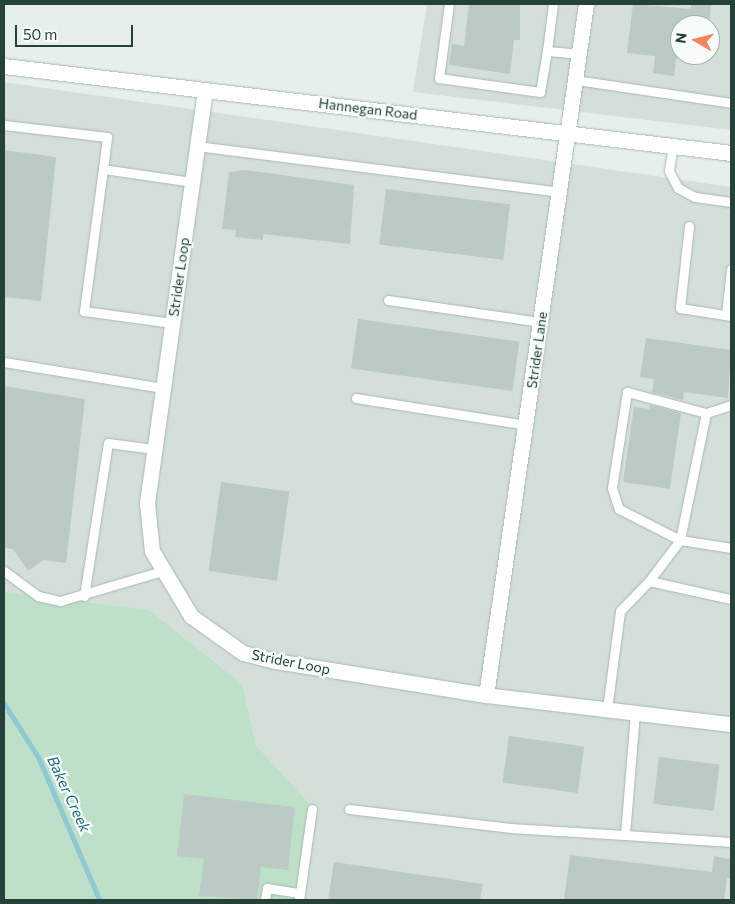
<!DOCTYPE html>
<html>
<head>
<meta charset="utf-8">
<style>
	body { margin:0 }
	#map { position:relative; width:735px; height:904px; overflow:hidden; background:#e6efeb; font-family:Commissioner,sans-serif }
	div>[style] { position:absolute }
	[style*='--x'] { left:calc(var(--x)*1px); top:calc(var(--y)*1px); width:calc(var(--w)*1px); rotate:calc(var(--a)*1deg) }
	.built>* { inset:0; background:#d4dfda }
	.green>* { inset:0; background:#bfe0c8 }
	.stream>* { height:4.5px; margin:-2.25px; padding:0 2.25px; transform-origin:2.25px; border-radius:2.25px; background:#8ec9d4 }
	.building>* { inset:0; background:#bbcac4; transform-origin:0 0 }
	.roads { filter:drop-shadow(0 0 1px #a8b8b2) drop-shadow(0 0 1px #a8b8b2) }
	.lane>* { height:9px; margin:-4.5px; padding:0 4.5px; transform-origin:4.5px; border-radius:4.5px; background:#fff }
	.street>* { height:15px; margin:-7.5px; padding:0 7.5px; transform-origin:7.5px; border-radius:7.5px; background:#fff }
	.secondary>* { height:15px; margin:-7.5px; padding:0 7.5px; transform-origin:7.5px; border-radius:7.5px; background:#fff }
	span { translate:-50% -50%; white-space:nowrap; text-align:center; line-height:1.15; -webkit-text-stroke:4.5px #f7fbf9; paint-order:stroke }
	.street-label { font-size:14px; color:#24423a }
	.water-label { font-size:15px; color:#1c6f80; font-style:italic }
	.frame { position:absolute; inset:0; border:5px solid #24423a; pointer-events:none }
	.north { position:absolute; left:670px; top:15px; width:50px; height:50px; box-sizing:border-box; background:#f7fbf9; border:1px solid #a3b1ad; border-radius:50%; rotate:278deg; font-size:14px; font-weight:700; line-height:20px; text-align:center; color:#24423a }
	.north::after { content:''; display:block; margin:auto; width:18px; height:22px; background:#f4845f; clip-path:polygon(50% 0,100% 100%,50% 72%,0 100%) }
	.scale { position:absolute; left:15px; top:25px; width:118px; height:22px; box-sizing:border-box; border:2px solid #24423a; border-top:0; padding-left:6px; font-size:15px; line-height:18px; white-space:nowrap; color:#24423a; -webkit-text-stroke:4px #f7fbf9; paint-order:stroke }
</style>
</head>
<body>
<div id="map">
	<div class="built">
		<i style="clip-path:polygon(evenodd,427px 4px,731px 4px,731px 130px,413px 92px,427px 4px,680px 25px,710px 25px,710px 55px,680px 55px,680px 25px)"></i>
		<i style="clip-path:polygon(4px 82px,731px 187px,731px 900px,301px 900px,309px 803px,256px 745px,243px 685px,4px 592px)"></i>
	</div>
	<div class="green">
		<i style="clip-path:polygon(4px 592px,149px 610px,243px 685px,256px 745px,309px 803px,301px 900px,4px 900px)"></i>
	</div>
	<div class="stream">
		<i style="--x:4;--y:703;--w:65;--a:57.5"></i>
		<i style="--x:39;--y:758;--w:155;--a:66.8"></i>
	</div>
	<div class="building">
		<i style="clip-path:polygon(469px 4px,520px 4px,520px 40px,514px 40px,510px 74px,449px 65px,452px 44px,464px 46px)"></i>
		<i style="clip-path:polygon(633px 4px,691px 9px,691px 4px,711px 4px,709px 25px,680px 25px,680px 59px,676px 59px,674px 76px,653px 73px,655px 56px,627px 53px)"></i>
		<i style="clip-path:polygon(4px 150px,56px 157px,41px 301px,4px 297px)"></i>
		<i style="clip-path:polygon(245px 170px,354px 185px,350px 244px,263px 234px,263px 240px,235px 237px,236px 230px,222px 229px,229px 172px)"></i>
		<i style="left:386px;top:189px;width:125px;height:56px;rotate:7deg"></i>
		<i style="left:358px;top:319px;width:163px;height:50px;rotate:8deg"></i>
		<i style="clip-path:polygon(646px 338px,731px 350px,728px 398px,684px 392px,683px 400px,652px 392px,654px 379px,640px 377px)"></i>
		<i style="clip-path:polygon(4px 386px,85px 399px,66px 563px,43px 560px,28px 571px,13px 549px,4px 548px)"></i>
		<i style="clip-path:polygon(650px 405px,681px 413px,670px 489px,623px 482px,634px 407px,650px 409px)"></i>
		<i style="left:221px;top:482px;width:69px;height:90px;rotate:8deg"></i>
		<i style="left:509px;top:736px;width:76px;height:47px;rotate:8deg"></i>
		<i style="left:659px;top:757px;width:61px;height:47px;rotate:7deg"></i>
		<i style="clip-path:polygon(184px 794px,295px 807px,288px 870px,261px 867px,257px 900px,199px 896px,204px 859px,177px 856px)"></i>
		<i style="clip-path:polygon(570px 855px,712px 872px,714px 856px,731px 859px,731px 878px,727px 878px,724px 900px,564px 900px)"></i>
		<i style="clip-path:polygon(334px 862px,483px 884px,480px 900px,328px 900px)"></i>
	</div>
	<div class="roads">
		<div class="lane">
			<i style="--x:449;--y:4;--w:75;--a:97.7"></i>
			<i style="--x:439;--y:78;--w:102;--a:7.9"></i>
			<i style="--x:540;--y:92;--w:42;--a:-80.3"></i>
			<i style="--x:553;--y:4;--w:47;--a:97.3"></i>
			<i style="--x:547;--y:51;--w:32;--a:5"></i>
			<i style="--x:576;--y:80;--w:157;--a:8.4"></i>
			<i style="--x:4;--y:125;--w:104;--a:6.6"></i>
			<i style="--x:107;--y:137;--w:32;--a:97"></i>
			<i style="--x:673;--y:145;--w:26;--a:99"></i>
			<i style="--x:669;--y:171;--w:19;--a:62"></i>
			<i style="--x:678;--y:188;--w:19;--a:28"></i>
			<i style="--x:695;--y:197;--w:36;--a:8"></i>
			<i style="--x:197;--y:146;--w:366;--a:7.2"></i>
			<i style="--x:689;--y:226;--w:82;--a:96.3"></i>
			<i style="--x:680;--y:308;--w:52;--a:8.9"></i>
			<i style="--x:388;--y:300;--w:155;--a:8.2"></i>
			<i style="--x:726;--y:315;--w:46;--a:-83.8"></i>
			<i style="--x:172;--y:323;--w:89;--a:-172.2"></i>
			<i style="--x:84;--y:311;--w:143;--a:-82.4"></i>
			<i style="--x:103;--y:169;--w:90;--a:8.3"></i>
			<i style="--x:4;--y:362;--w:161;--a:9.3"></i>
			<i style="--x:356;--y:398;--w:172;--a:9"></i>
			<i style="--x:731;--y:405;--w:26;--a:162"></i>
			<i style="--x:706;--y:413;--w:130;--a:101.6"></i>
			<i style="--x:680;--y:540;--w:52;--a:8.9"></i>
			<i style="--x:706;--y:413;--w:82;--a:-165.1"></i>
			<i style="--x:627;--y:392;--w:97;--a:98.9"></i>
			<i style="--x:612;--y:488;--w:22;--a:72"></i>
			<i style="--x:619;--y:509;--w:68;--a:26.9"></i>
			<i style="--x:680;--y:540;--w:51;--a:127.1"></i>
			<i style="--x:649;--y:581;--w:84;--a:12.4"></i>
			<i style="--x:4;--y:571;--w:42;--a:36.3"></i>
			<i style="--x:38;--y:596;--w:23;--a:13"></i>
			<i style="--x:60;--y:601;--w:106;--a:-16.4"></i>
			<i style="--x:84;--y:596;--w:155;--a:-81.1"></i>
			<i style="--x:108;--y:443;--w:46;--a:7.4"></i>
			<i style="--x:607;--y:709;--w:99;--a:-82.4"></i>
			<i style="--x:620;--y:611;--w:42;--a:-46"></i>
			<i style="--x:635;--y:713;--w:122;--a:94.7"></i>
			<i style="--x:625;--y:835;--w:106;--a:3.8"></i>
			<i style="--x:349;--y:809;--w:162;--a:6.7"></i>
			<i style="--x:510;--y:828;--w:115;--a:3.5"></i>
			<i style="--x:265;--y:900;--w:12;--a:-81"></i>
			<i style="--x:267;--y:888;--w:33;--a:9"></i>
			<i style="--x:299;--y:900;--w:92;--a:-81.9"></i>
		</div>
		<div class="street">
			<i style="--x:205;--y:90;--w:417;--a:98"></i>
			<i style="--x:147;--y:503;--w:48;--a:84.1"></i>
			<i style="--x:152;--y:551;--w:76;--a:59"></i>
			<i style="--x:191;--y:616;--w:64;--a:35.4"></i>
			<i style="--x:243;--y:653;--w:34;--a:14"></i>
			<i style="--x:276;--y:661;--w:213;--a:9.2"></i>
			<i style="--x:486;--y:695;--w:247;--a:6.8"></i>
			<i style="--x:486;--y:695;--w:698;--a:-81.77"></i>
		</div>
		<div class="secondary">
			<i style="--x:4;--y:66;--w:732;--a:6.82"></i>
		</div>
	</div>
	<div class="street-label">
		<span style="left:368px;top:109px;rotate:7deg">Hannegan Road</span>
		<span style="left:179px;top:277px;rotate:-82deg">Strider Loop</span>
		<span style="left:537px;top:350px;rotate:-82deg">Strider Lane</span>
		<span style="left:291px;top:662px;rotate:11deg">Strider Loop</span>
	</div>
	<div class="water-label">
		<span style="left:69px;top:794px;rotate:65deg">Baker Creek</span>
	</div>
	<div class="frame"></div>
	<div class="north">N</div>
	<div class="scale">50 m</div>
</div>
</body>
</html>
